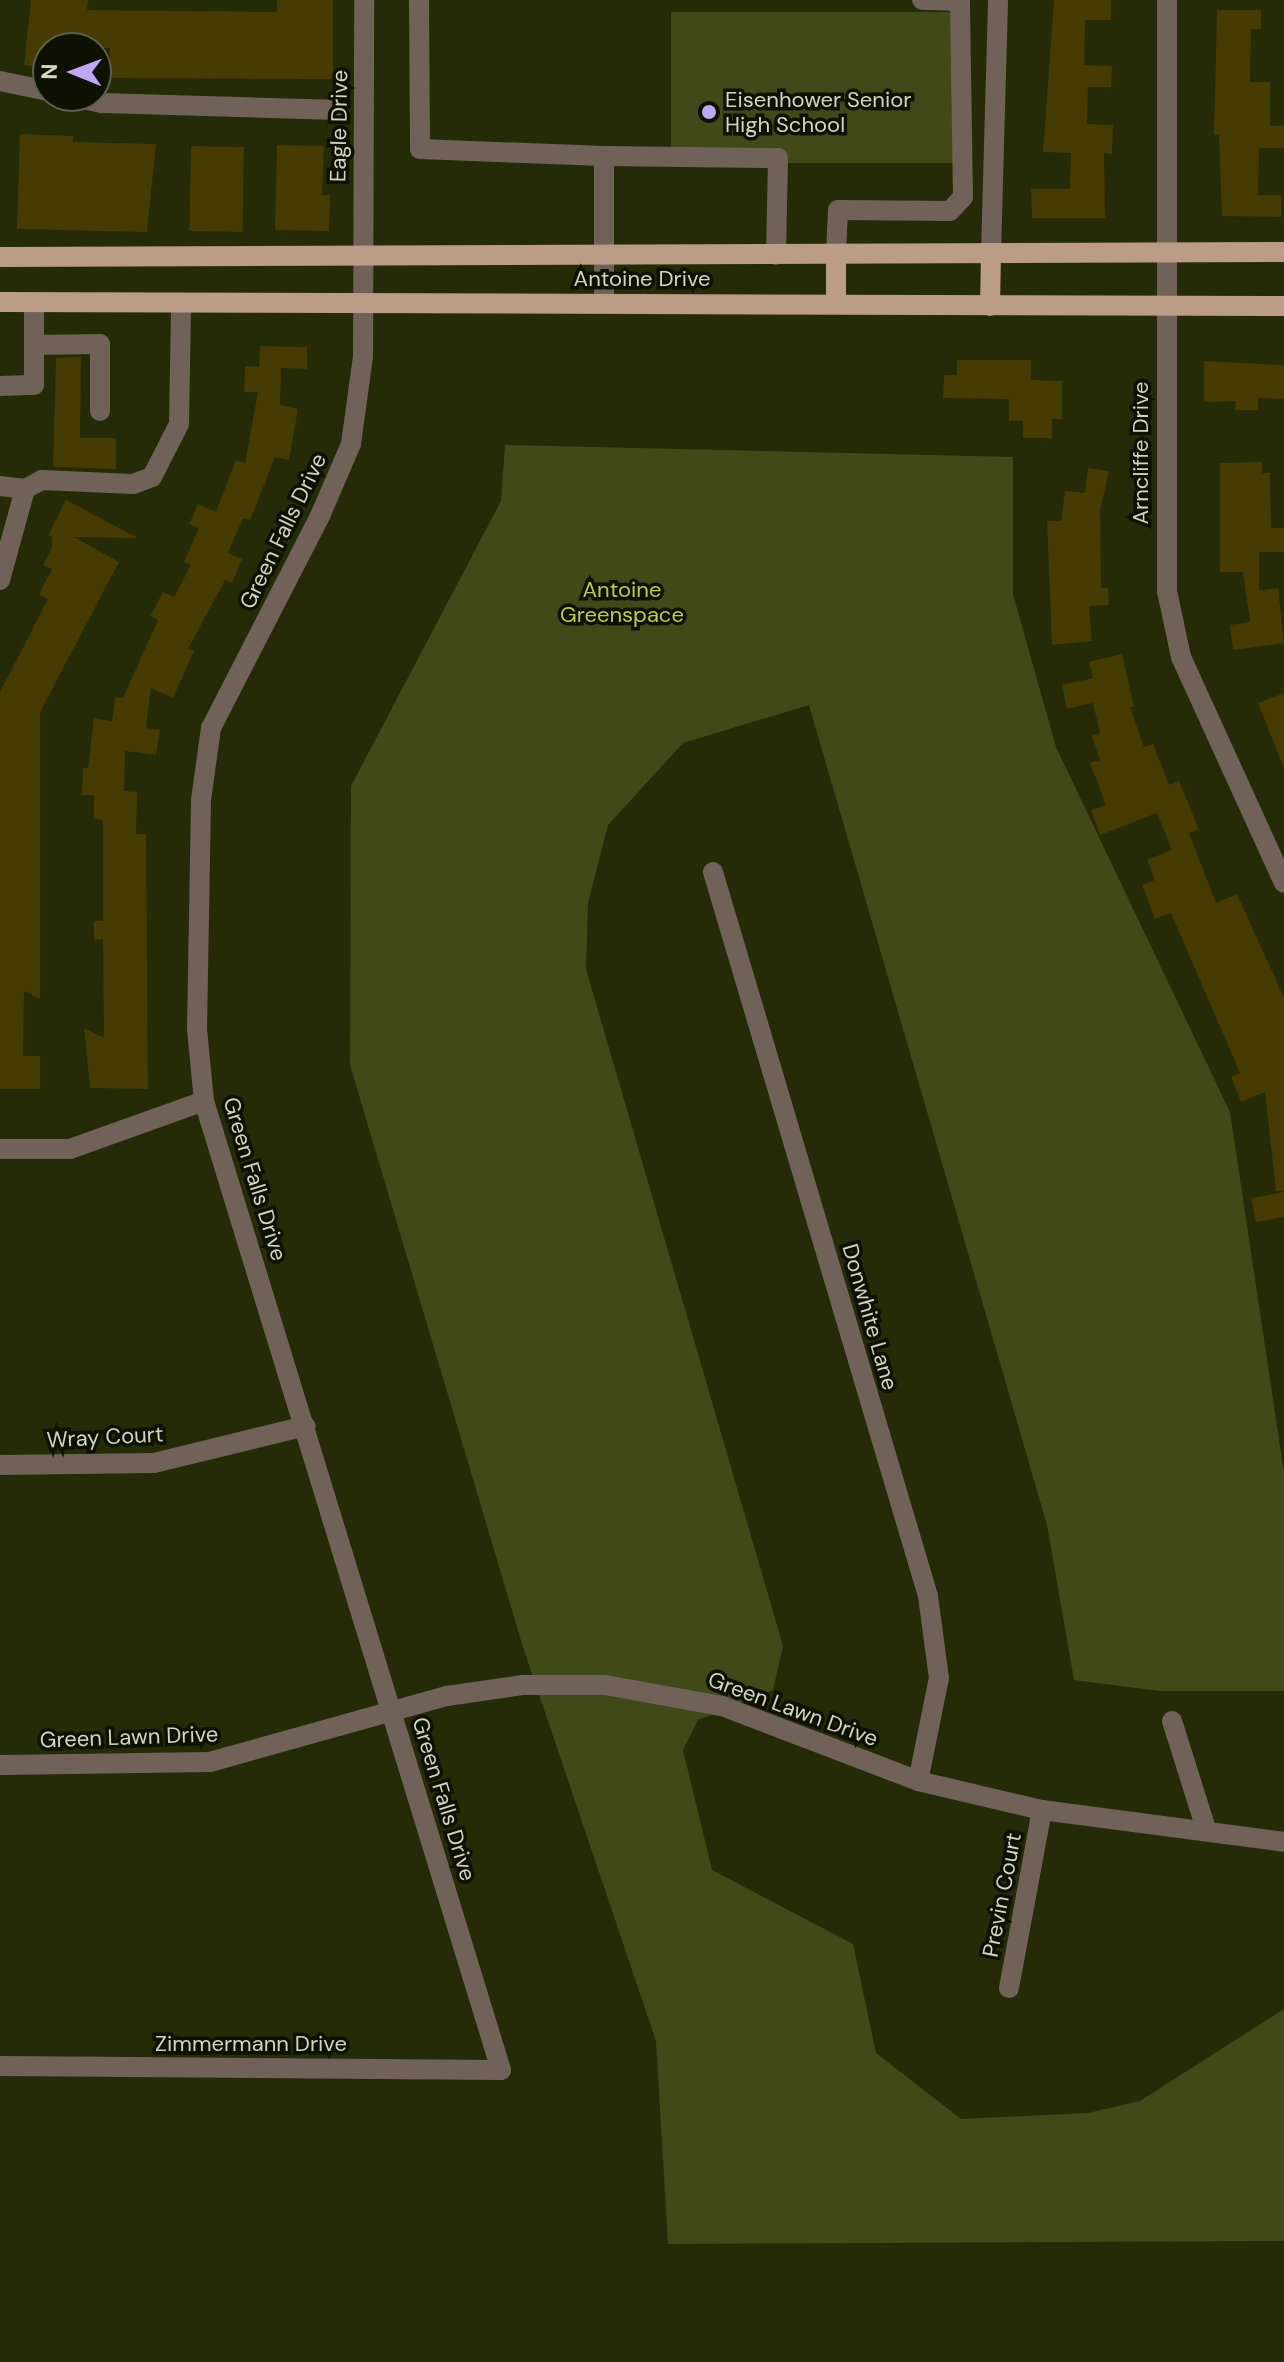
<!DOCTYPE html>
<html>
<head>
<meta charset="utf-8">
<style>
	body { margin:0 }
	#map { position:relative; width:1284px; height:2362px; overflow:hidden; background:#252a07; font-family:"DM Sans",sans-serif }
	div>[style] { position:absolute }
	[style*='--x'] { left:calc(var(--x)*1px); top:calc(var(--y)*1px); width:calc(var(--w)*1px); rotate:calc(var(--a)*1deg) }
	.green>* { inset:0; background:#424918; transform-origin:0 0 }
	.building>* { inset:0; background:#463b02; transform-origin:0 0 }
	.minor>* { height:20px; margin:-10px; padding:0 10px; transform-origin:10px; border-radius:10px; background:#706258 }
	.major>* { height:20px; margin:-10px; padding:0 10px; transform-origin:10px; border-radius:10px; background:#ba9c87 }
	.dots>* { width:22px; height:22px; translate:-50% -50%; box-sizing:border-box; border:4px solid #0f1104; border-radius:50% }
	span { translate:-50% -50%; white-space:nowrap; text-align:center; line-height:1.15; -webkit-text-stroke:7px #0f1104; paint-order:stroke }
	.poi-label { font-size:22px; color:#d1d5c1 }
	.left { translate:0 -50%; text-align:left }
	.street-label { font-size:22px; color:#d1d5c1 }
	.park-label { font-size:22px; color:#b9cc51 }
	.north { position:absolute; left:32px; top:32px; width:80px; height:80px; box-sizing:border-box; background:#0f1104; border:2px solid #5d5f50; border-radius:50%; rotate:271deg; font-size:22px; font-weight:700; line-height:32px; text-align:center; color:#d1d5c1 }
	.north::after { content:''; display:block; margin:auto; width:28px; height:36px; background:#bfa9f4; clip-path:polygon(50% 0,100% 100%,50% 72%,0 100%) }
</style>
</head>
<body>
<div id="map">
	<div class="green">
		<i style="left:671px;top:12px;width:282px;height:151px"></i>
		<i style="clip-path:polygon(505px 445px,1013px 457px,1013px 594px,1056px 747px,1230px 1112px,1284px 1473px,1284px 1691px,1160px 1691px,1074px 1680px,1047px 1525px,809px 705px,683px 743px,608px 825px,588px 903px,586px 969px,783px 1646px,773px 1690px,698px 1720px,683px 1750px,712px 1870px,853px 1944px,876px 2053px,961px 2119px,1088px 2113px,1140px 2101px,1284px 2009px,1284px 2241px,668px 2244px,656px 2041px,522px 1644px,350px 1065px,351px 786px,501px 501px)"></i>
	</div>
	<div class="building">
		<i style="clip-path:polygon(31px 0,88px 0,87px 10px,277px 12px,277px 0,333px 0,333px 79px,110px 78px,110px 48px,48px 48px,48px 68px,24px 65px)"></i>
		<i style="clip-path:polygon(1054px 0,1111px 0,1111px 20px,1085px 20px,1084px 65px,1112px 66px,1111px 87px,1088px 87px,1087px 124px,1113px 125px,1112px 154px,1104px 153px,1105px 218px,1032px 218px,1031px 189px,1070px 189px,1071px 153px,1043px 152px)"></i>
		<i style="clip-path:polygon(1217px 10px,1261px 10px,1261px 29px,1251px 29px,1250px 82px,1270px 82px,1270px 126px,1284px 126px,1284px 148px,1259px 148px,1258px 195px,1281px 195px,1281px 217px,1222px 216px,1219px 135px,1214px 135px)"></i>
		<i style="clip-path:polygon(20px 134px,73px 136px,73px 142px,156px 144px,147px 232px,17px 229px)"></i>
		<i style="clip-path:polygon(277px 145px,324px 146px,322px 195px,330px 195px,329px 231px,275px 230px)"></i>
		<i style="left:191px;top:146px;width:53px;height:85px;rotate:1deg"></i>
		<i style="clip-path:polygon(260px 346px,307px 347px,307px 369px,281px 368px,280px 405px,298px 409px,289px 460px,275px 457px,250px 520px,243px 518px,228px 553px,242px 559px,232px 583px,225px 580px,188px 649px,194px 651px,173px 698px,151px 688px,146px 728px,160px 730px,156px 755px,125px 751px,124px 791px,137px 792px,136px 834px,146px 834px,148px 1089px,90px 1088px,84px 1028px,104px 1038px,103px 939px,94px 940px,94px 921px,103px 921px,103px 820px,94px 819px,94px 795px,82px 795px,83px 768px,88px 768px,94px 718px,112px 721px,115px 697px,123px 698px,158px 620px,150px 616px,163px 592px,174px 597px,191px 565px,184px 562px,199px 528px,189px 524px,198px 504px,216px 512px,236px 460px,245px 463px,258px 392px,244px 392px,245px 366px,259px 367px)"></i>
		<i style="clip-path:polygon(81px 357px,80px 438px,116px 438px,116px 469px,53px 467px,56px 358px)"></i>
		<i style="clip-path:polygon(957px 360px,1031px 360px,1031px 380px,1062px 381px,1062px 419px,1052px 419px,1052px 438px,1023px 438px,1023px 421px,1009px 421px,1009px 399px,943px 398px,944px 375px,957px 375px)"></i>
		<i style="clip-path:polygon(1204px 361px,1284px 365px,1284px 399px,1258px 398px,1258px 410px,1235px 410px,1236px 401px,1204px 402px)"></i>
		<i style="clip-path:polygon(1262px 462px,1262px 473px,1270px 473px,1271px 528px,1284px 528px,1284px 552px,1259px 552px,1259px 590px,1278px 588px,1284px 643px,1233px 650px,1230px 625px,1250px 622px,1243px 572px,1220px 572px,1220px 463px)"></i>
		<i style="clip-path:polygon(1088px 468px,1109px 471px,1100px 511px,1101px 588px,1108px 588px,1109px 605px,1089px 606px,1092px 641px,1052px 645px,1047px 521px,1061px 521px,1065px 491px,1085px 493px)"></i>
		<i style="clip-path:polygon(66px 500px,138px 538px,74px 537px,119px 562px,40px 712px,40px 999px,24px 991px,23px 1056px,40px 1056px,40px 1089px,0 1089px,0 692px,48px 599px,39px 594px,52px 569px,43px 565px,52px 548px,52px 536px,48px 536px)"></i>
		<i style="clip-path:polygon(1122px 654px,1134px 707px,1130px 707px,1144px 747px,1153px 744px,1169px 785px,1179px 781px,1199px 829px,1189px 833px,1216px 903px,1237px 894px,1284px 998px,1284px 1191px,1276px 1191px,1265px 1092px,1241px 1102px,1231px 1077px,1240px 1073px,1171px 913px,1155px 919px,1142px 885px,1155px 880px,1147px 860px,1172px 850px,1157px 813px,1100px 835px,1091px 810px,1106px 805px,1090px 763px,1100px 760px,1092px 736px,1100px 733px,1093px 703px,1067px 709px,1062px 685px,1093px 678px,1089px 662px)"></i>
		<i style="clip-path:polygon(1284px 693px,1284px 765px,1283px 766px,1258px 703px)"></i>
		<i style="clip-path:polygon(1284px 1192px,1284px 1217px,1256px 1222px,1251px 1198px)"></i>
	</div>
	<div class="minor">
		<i style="--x:419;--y:0;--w:149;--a:89.6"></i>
		<i style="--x:420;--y:149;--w:184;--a:2.2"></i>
		<i style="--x:1167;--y:0;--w:591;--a:90"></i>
		<i style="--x:1167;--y:591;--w:67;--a:78"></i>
		<i style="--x:1181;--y:657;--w:248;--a:65.5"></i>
		<i style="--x:0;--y:81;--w:49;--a:11.8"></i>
		<i style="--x:71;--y:96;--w:32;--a:13"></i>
		<i style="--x:102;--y:103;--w:237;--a:1.7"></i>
		<i style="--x:991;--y:253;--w:253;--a:-88.4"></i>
		<i style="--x:836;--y:254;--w:44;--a:-87.4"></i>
		<i style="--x:838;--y:210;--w:112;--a:0.5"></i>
		<i style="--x:950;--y:211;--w:19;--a:-47"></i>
		<i style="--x:963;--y:197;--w:196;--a:-90.9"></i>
		<i style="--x:960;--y:1;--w:38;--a:-178"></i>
		<i style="--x:604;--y:302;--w:146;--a:-90"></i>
		<i style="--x:604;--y:156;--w:174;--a:0.7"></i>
		<i style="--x:778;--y:158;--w:97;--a:91.2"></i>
		<i style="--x:34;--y:345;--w:66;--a:-0.9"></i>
		<i style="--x:100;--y:344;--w:67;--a:90"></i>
		<i style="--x:0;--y:386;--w:34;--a:-2"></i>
		<i style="--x:34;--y:385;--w:80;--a:-90"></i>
		<i style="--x:0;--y:486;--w:25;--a:7"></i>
		<i style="--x:0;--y:580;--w:94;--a:-74.6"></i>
		<i style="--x:25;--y:489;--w:19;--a:-28"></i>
		<i style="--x:42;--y:480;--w:91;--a:2.5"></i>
		<i style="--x:133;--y:484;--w:20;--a:-20"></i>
		<i style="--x:152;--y:477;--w:59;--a:-63"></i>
		<i style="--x:179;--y:424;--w:118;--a:-89"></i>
		<i style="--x:713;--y:872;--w:755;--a:73.46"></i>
		<i style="--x:928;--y:1596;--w:83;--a:82.4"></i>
		<i style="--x:939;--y:1678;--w:105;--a:101.5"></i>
		<i style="--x:0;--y:1149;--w:70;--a:0"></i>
		<i style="--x:70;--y:1149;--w:142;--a:-19.7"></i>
		<i style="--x:0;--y:1465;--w:154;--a:-0.7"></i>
		<i style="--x:154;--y:1463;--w:156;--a:-13.7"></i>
		<i style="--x:1172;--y:1721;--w:113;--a:72.5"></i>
		<i style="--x:0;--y:1765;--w:210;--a:-0.8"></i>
		<i style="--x:210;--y:1762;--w:246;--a:-15.6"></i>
		<i style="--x:447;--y:1696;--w:76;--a:-8.3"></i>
		<i style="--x:522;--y:1685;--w:83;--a:0"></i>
		<i style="--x:605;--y:1685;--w:119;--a:10.2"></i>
		<i style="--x:722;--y:1706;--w:210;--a:20.9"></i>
		<i style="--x:918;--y:1781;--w:127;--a:13.2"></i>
		<i style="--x:1042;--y:1810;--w:244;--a:7.5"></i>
		<i style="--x:1009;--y:1988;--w:181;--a:-79.5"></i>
		<i style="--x:0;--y:2066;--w:501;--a:0.46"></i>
		<i style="--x:501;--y:2070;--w:1013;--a:-107.04"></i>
		<i style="--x:204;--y:1101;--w:71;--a:-95.6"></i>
		<i style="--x:197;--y:1030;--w:230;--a:-89"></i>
		<i style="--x:201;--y:800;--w:73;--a:-82.1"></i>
		<i style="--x:211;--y:728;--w:238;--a:-62.8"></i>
		<i style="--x:320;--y:516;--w:78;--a:-66.7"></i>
		<i style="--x:351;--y:444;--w:89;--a:-82.2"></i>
		<i style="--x:363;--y:356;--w:356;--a:-89.8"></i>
	</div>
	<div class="major">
		<i style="--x:0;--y:257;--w:1284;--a:-0.22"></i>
		<i style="--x:0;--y:302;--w:1284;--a:0.18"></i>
		<i style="--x:836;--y:304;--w:50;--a:-90"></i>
		<i style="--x:990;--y:306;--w:53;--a:-88.9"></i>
	</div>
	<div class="dots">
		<i style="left:709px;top:112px;background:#bfa9f4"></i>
	</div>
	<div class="poi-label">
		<span class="left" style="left:725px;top:112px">Eisenhower Senior<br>High School</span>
	</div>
	<div class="street-label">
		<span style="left:339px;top:126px;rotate:-89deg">Eagle Drive</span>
		<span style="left:642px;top:279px">Antoine Drive</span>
		<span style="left:1141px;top:453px;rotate:-90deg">Arncliffe Drive</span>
		<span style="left:283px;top:531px;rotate:-64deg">Green Falls Drive</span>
		<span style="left:255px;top:1179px;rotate:73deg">Green Falls Drive</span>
		<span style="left:870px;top:1317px;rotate:74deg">Donwhite Lane</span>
		<span style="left:105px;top:1437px;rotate:-3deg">Wray Court</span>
		<span style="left:793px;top:1709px;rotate:20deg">Green Lawn Drive</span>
		<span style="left:129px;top:1737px;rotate:-2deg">Green Lawn Drive</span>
		<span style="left:444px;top:1799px;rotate:73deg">Green Falls Drive</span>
		<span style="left:1002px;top:1895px;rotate:-79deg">Previn Court</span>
		<span style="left:251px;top:2044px">Zimmermann Drive</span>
	</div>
	<div class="park-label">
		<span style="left:622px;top:602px">Antoine<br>Greenspace</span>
	</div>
	<div class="north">N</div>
</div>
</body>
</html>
